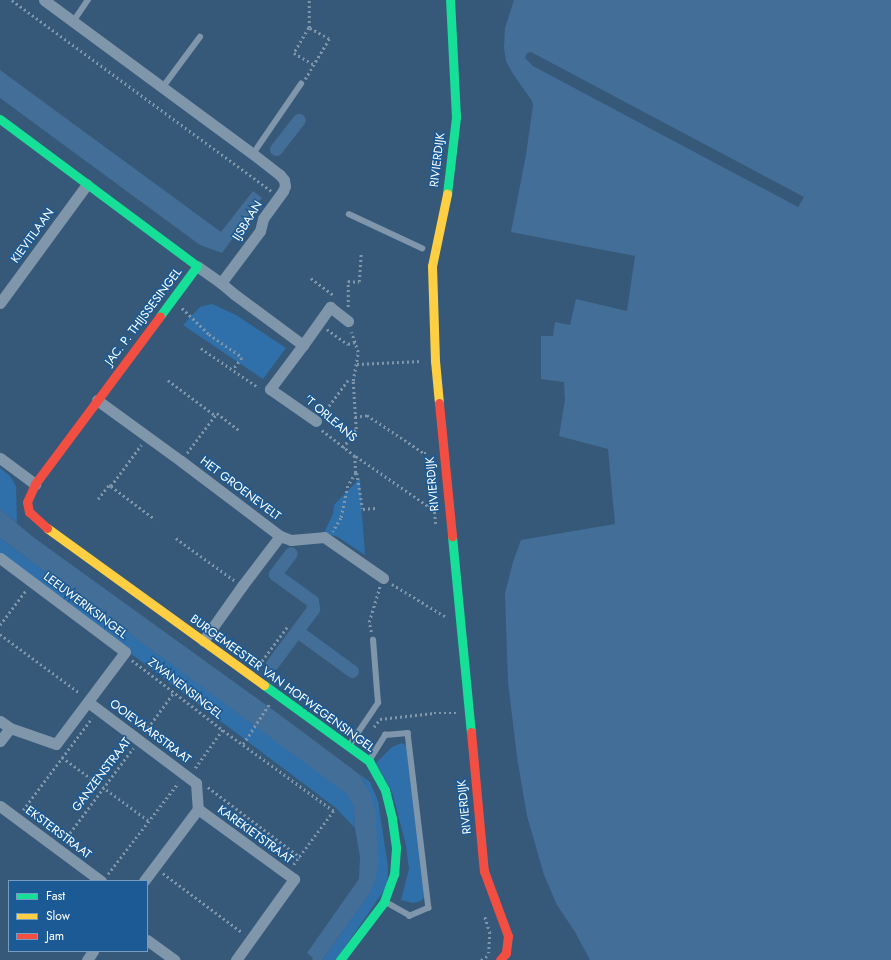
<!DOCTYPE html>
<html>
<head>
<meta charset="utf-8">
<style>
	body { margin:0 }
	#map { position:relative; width:891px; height:960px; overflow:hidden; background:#375979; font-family:Jost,sans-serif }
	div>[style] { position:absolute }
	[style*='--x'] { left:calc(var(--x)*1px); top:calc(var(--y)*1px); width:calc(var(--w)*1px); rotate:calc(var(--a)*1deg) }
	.green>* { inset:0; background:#2f70ab }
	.water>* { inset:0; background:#436e97 }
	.pier>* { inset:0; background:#375979 }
	.canal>* { height:13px; margin:-6.5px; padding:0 6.5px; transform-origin:6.5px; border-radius:6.5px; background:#436e97 }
	.path>* { height:2.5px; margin-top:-1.25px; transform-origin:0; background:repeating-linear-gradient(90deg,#8096ab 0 2px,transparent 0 5px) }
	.lane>* { height:5.5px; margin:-2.75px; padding:0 2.75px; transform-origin:2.75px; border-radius:2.75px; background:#8096ab }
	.street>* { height:11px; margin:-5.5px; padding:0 5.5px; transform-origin:5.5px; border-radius:5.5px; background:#8096ab }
	.fast>* { height:9px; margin:-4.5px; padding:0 4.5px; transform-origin:4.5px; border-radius:4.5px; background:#16e098 }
	.slow>* { height:9px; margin:-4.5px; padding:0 4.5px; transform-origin:4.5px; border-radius:4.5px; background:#ffcf43 }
	.jam>* { height:9px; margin:-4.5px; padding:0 4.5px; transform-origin:4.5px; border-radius:4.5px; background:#f24e42 }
	span { translate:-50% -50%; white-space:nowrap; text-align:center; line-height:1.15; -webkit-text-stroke:3px #1b5a95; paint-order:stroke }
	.street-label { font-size:12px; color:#fff }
	.legend { position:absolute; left:8px; top:880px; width:140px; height:72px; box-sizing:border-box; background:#1b5a95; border:1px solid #769cbf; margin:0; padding:5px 7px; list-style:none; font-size:12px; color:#fff }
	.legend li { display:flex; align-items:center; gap:8px; height:20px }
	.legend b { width:20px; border:1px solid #769cbf }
</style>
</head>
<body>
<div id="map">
	<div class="green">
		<i style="clip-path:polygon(212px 304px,236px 315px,286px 348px,263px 379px,183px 325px,200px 307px)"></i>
		<i style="clip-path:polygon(0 468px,10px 476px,16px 486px,17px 523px,0 509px)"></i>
		<i style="clip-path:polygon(360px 478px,361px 502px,365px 555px,338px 537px,324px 533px,333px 514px,334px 505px)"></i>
		<i style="clip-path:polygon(0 538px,347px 793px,354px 808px,355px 828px,336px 808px,0 555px)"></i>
		<i style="clip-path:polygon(402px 743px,407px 746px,413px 785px,425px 896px,421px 901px,413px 903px,401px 900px,409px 869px,406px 845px,392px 792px,376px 763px,392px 747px)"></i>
		<i style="clip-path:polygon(359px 774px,370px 782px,378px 801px,388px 867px,387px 886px,336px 960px,322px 960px,368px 896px,365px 784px)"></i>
	</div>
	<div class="water">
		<i style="clip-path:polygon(514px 0,891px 0,891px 960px,590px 960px,575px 932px,557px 905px,544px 875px,527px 816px,517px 757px,508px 682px,505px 593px,513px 562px,521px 540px,615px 524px,608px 449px,559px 436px,565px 400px,564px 382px,541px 379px,541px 336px,553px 336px,555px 322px,570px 325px,576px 299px,627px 311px,635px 256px,511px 232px,526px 155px,533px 105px,532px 101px,513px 74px,506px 61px,504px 48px,505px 28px)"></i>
		<i style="clip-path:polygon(0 70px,221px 232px,253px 191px,262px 198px,222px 253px,200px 245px,0 98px)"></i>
		<i style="clip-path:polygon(0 509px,33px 537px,284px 718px,359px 774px,371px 796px,376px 813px,378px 867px,375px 881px,368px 896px,322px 960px,312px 960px,313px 958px,307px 953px,359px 879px,360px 857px,355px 828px,354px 808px,347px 794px,0 538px)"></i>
	</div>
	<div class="pier">
		<i style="clip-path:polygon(531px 52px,804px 197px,798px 207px,533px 66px,525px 58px,527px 53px)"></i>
	</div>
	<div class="canal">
		<i style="--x:276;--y:149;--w:37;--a:-52"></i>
		<i style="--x:297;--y:631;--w:68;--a:36"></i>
		<i style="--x:272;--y:664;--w:69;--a:-53.3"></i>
		<i style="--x:313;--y:609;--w:8;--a:-97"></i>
		<i style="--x:312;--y:601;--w:46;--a:-143.9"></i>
		<i style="--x:275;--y:574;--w:26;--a:-53"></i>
	</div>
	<div class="path">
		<i style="--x:12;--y:0;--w:322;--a:36.4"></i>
		<i style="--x:309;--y:28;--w:29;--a:121"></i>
		<i style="--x:294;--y:53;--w:24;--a:30"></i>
		<i style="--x:305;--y:79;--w:47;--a:-59"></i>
		<i style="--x:329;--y:39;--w:23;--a:-151"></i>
		<i style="--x:309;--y:28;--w:28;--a:-90"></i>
		<i style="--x:311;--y:278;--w:30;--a:37"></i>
		<i style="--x:348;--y:307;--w:26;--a:-90"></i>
		<i style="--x:348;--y:281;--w:11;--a:5"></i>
		<i style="--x:359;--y:282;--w:30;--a:-86"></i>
		<i style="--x:182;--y:308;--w:37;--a:44"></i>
		<i style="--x:209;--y:334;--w:35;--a:35"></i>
		<i style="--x:238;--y:354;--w:6;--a:45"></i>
		<i style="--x:242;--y:358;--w:15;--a:127"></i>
		<i style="--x:327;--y:329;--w:26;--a:36"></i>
		<i style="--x:348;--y:344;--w:7;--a:-16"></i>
		<i style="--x:201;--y:348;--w:70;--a:34.6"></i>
		<i style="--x:357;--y:364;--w:65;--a:-2.6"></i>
		<i style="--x:168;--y:380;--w:59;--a:36.7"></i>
		<i style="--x:323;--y:414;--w:42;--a:-53.7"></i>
		<i style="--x:355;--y:417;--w:12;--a:-9"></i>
		<i style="--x:367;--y:415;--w:69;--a:33.7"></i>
		<i style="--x:424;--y:453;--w:5;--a:0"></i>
		<i style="--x:322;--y:430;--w:42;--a:38.2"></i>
		<i style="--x:355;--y:456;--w:17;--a:87"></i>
		<i style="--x:356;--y:473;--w:15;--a:122"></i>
		<i style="--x:348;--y:486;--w:33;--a:102"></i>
		<i style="--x:341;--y:518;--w:16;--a:120"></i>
		<i style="--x:343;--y:448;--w:23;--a:-56"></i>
		<i style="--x:356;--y:429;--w:48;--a:-93.6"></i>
		<i style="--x:353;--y:381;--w:29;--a:-80"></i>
		<i style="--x:358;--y:352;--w:21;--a:-109"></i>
		<i style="--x:187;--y:453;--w:50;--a:-53.1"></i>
		<i style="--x:217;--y:413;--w:28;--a:38"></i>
		<i style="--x:356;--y:456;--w:88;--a:34.8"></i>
		<i style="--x:428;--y:506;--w:5;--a:0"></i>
		<i style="--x:430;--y:467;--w:57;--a:84"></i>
		<i style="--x:357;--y:473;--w:36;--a:81"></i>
		<i style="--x:363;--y:509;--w:12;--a:-5"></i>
		<i style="--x:111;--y:486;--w:55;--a:36.9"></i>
		<i style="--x:98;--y:499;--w:18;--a:-52"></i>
		<i style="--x:109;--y:485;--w:2;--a:27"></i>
		<i style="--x:111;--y:486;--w:51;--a:-53.8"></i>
		<i style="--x:176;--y:538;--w:72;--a:35.9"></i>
		<i style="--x:392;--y:584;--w:63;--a:31.4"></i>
		<i style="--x:0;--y:625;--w:44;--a:-53.4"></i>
		<i style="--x:371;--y:632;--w:10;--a:-101"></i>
		<i style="--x:369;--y:622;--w:37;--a:-73"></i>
		<i style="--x:0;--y:634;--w:99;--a:36.4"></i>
		<i style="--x:132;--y:660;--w:115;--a:37.6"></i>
		<i style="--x:223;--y:730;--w:48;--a:125.7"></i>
		<i style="--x:259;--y:665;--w:47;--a:-53.6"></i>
		<i style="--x:374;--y:727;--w:10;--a:-53"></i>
		<i style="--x:380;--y:719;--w:54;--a:-6.3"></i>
		<i style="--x:434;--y:713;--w:23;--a:0"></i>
		<i style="--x:223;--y:730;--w:137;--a:36.1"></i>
		<i style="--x:334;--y:811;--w:69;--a:126.7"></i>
		<i style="--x:145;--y:732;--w:49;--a:-54.1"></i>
		<i style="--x:243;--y:744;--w:49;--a:-56.6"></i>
		<i style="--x:62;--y:757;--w:108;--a:36.3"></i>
		<i style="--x:208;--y:787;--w:116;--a:37.3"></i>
		<i style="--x:23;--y:810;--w:115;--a:-53.1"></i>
		<i style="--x:64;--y:841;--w:116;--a:-53.4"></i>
		<i style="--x:163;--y:873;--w:99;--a:36.8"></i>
		<i style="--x:108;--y:874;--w:115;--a:-52.4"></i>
		<i style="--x:485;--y:917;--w:16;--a:72"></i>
		<i style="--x:490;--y:932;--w:21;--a:93"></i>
		<i style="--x:481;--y:960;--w:7;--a:-34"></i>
	</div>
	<div class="lane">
		<i style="--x:73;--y:22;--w:27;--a:-56"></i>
		<i style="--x:163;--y:87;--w:62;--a:-53.5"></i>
		<i style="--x:253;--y:154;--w:85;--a:-55.6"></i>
		<i style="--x:349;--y:214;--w:81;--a:25"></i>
		<i style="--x:349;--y:746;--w:52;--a:-56"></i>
		<i style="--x:378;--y:703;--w:63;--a:-94.5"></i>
		<i style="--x:369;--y:761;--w:31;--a:-58"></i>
		<i style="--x:385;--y:735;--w:23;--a:-5"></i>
		<i style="--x:408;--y:733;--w:176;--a:83.2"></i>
		<i style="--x:429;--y:908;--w:21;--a:157"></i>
		<i style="--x:410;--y:916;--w:29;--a:-151"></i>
	</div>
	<div class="street">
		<i style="--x:44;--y:0;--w:260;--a:36.4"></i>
		<i style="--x:253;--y:154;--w:34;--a:38"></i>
		<i style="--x:280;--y:175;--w:6;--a:51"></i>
		<i style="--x:284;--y:180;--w:6;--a:81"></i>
		<i style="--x:285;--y:186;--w:5;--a:112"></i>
		<i style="--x:283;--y:191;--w:34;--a:126"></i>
		<i style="--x:263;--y:219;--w:12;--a:104"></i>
		<i style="--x:260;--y:231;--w:65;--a:126.9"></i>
		<i style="--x:221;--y:283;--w:29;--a:-145"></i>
		<i style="--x:221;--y:283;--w:17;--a:40"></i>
		<i style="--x:234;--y:294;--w:86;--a:36.5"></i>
		<i style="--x:303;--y:345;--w:55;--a:126.9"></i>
		<i style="--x:270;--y:389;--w:56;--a:34.8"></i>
		<i style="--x:0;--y:303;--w:147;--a:-53.8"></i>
		<i style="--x:303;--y:345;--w:47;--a:-54.6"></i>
		<i style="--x:330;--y:307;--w:23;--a:38"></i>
		<i style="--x:97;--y:400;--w:104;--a:36"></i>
		<i style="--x:181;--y:461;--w:124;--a:37.1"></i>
		<i style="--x:280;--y:536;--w:63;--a:127.2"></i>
		<i style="--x:242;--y:586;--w:67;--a:125.3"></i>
		<i style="--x:0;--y:458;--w:44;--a:36.6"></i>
		<i style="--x:280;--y:536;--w:12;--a:20"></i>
		<i style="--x:291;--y:540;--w:33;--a:-5"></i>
		<i style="--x:324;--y:537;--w:72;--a:34.8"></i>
		<i style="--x:0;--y:558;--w:156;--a:36.9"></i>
		<i style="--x:125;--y:652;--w:115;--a:126.9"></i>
		<i style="--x:56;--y:744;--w:49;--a:-160.8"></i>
		<i style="--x:10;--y:728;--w:12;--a:-145"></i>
		<i style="--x:88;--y:702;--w:135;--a:36.9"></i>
		<i style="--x:196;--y:783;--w:26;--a:86"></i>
		<i style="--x:198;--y:809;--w:90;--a:126.9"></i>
		<i style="--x:0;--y:741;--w:16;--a:-52"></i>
		<i style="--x:0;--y:806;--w:126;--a:36.6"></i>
		<i style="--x:198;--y:809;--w:119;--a:36.1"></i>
		<i style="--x:294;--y:879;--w:100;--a:125.6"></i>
		<i style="--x:147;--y:940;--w:34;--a:36"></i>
		<i style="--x:87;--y:960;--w:11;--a:-56"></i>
	</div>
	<div class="fast">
		<i style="--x:0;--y:119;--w:246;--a:36.7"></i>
		<i style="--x:197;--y:266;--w:62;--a:126.5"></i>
		<i style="--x:447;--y:194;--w:78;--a:-83.3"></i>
		<i style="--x:456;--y:117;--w:117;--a:-92.9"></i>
		<i style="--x:452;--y:536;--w:197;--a:84.5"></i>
		<i style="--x:264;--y:685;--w:130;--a:35.9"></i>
		<i style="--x:369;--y:761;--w:33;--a:61"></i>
		<i style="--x:385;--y:790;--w:30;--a:76"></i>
		<i style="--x:392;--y:819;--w:29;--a:82"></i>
		<i style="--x:396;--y:848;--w:26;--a:94"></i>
		<i style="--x:394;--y:874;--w:30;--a:110"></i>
		<i style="--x:384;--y:902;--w:73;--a:127.2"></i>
	</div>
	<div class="slow">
		<i style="--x:439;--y:403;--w:42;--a:-95.4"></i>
		<i style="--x:435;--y:361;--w:95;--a:-91.8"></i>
		<i style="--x:432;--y:266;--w:74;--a:-78.2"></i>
		<i style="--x:47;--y:528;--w:268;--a:35.9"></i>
	</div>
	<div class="jam">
		<i style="--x:439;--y:403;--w:134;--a:84.4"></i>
		<i style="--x:47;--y:528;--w:24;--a:-138"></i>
		<i style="--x:29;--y:512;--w:10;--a:-101"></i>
		<i style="--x:27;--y:502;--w:20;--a:-66"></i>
		<i style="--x:35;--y:484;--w:209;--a:-53.3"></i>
		<i style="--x:471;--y:732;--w:140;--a:84.7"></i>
		<i style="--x:484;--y:871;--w:69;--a:69.7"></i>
		<i style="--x:508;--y:936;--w:17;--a:97"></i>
		<i style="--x:506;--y:953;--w:9;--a:131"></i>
	</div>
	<div class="street-label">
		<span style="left:438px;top:160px;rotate:-83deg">RIVIERDIJK</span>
		<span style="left:248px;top:221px;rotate:-58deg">IJSBAAN</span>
		<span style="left:33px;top:236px;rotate:-54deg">KIEVITLAAN</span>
		<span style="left:144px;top:317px;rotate:-53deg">JAC. P. THIJSSESINGEL</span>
		<span style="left:330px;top:419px;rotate:40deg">'T ORLEANS</span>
		<span style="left:433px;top:484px;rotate:-95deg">RIVIERDIJK</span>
		<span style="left:240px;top:489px;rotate:37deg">HET GROENEVELT</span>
		<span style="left:85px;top:606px;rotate:37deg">LEEUWERIKSINGEL</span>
		<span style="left:282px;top:684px;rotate:36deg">BURGEMEESTER VAN HOFWEGENSINGEL</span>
		<span style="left:185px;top:689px;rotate:38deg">ZWANENSINGEL</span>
		<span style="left:150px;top:732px;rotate:37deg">OOIEVAARSTRAAT</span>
		<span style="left:102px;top:775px;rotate:-53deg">GANZENSTRAAT</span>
		<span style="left:465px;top:807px;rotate:-96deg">RIVIERDIJK</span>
		<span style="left:58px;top:833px;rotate:37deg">EKSTERSTRAAT</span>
		<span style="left:255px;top:835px;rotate:36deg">KAREKIETSTRAAT</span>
	</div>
	<ul class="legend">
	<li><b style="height:5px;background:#16e098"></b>Fast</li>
	<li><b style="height:5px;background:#ffcf43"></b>Slow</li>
	<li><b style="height:5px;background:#f24e42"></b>Jam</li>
	</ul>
</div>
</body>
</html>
